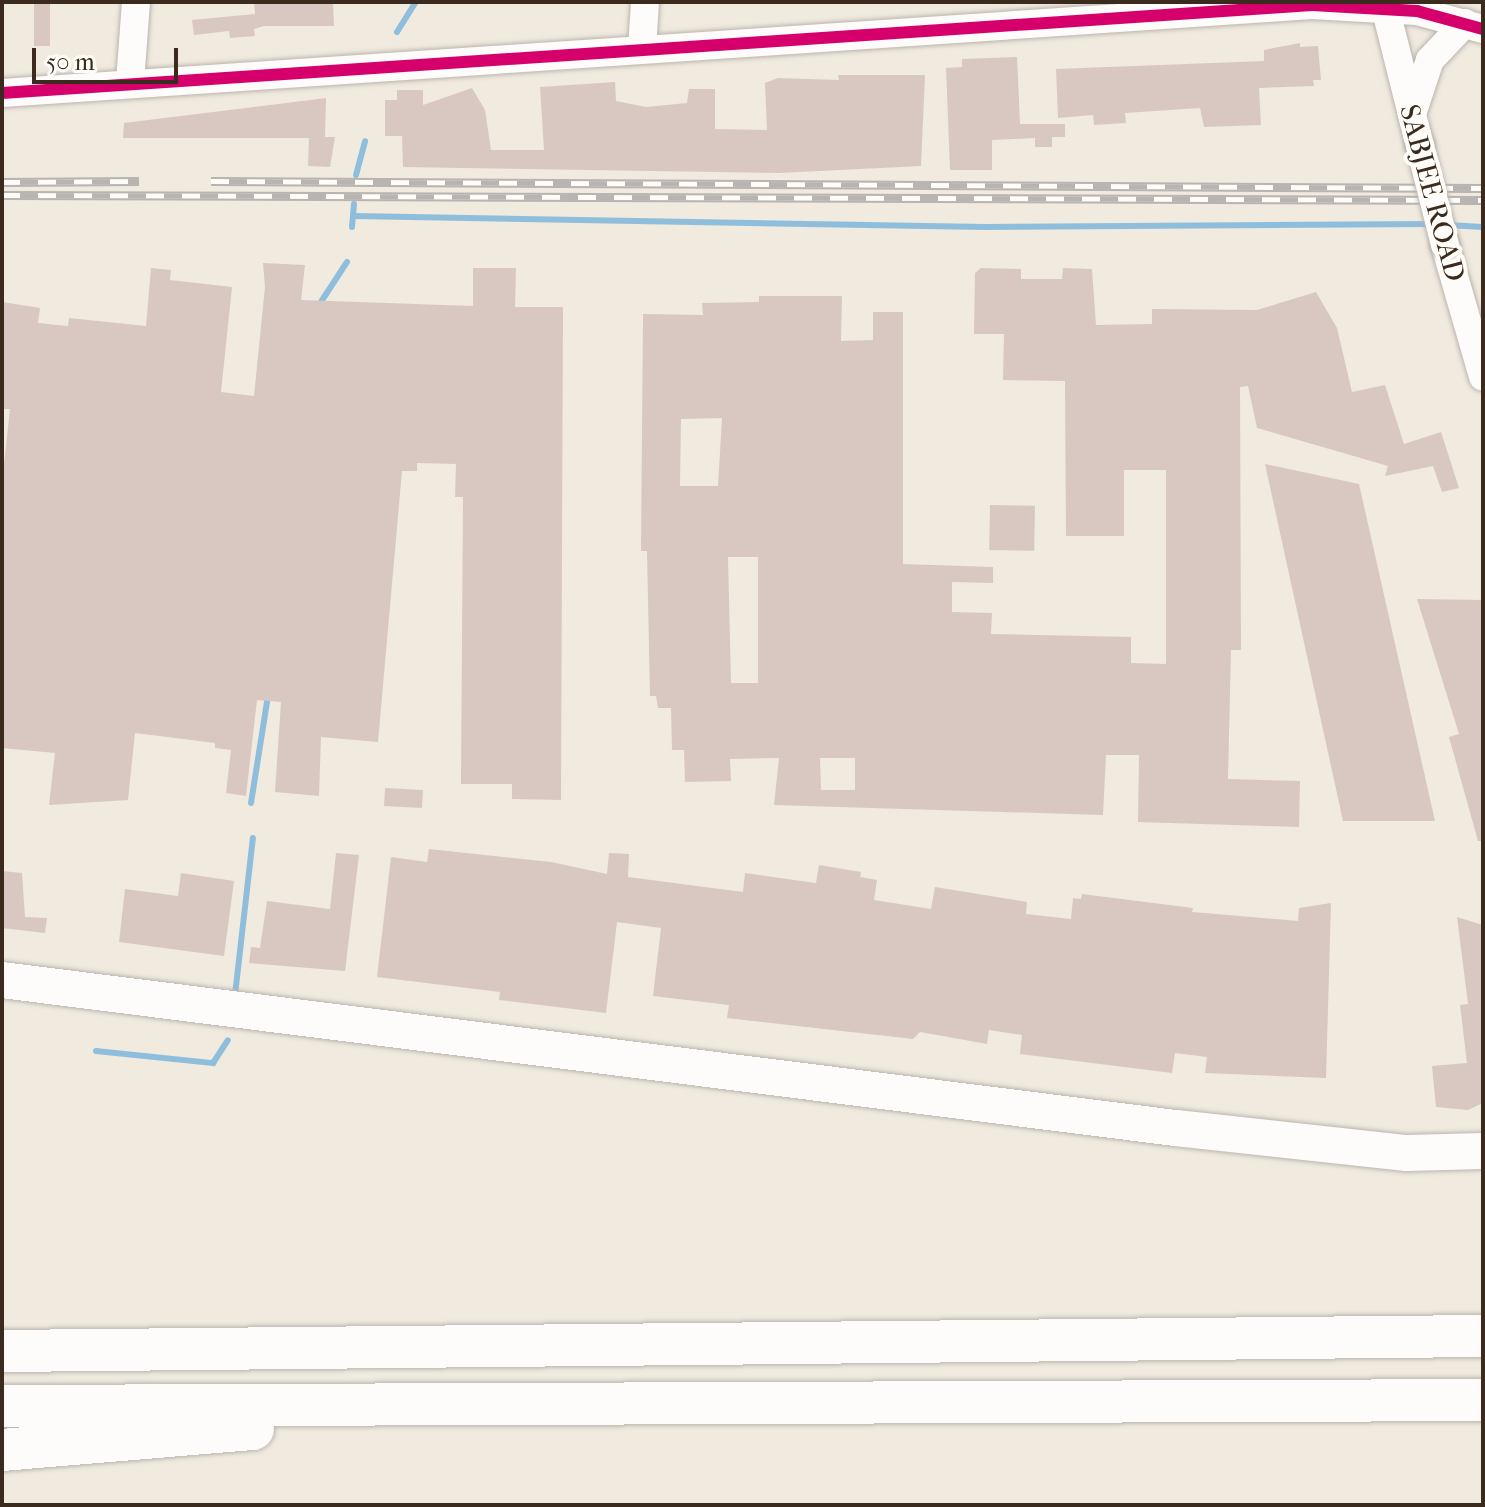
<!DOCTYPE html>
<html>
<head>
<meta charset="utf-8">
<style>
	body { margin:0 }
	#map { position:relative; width:1485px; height:1507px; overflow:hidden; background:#f0eadf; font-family:"IM FELL French Canon",serif }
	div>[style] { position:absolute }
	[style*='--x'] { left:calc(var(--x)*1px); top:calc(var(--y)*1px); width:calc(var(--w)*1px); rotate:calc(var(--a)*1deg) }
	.stream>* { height:6px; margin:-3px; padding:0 3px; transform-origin:3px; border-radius:3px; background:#8fbedd }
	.building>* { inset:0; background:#d9c8c1; transform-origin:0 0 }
	.roads { filter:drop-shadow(0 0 2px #bbb5ae) drop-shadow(0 0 2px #bbb5ae) }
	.minor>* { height:28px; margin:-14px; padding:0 14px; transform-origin:14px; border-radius:14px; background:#fdfcfa }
	.major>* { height:36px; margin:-18px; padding:0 18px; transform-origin:18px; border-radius:18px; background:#fdfcfa }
	.highway>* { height:42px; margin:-21px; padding:0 21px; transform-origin:21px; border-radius:21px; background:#fdfcfa }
	.rail>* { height:9px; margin-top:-4.5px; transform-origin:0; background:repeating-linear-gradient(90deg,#fdfcf7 0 18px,#b7b4b1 0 36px); box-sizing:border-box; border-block:2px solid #b7b4b1 }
	.bridges { filter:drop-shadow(0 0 2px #bbb5ae) drop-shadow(0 0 2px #bbb5ae) }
	.minor-bridge>* { height:28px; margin:-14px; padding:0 14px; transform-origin:14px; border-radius:14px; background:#fdfcfa }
	.cycleway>* { height:12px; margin:-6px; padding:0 6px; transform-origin:6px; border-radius:6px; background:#d6006c }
	span { translate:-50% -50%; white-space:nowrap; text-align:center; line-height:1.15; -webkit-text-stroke:8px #fdfcf7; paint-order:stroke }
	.street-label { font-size:28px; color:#3b2a1e }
	.frame { position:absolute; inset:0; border:4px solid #3b2a1e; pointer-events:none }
	.scale { position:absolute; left:32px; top:48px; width:146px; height:36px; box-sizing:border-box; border:4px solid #3b2a1e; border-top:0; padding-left:10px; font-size:24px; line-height:28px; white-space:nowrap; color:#3b2a1e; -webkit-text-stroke:6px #fdfcf7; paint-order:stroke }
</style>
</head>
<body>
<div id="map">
	<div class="stream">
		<i style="--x:397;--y:32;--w:36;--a:-58"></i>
		<i style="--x:356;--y:175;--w:35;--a:-75"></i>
		<i style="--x:353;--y:216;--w:632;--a:1"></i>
		<i style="--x:985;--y:227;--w:447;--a:-0.4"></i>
		<i style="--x:1447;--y:225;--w:36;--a:3"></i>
		<i style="--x:352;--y:227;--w:23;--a:-85"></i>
		<i style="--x:317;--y:308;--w:55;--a:-56.9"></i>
		<i style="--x:251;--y:803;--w:108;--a:-81"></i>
		<i style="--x:235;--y:995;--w:158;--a:-83.5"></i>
		<i style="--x:96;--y:1051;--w:118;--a:5.9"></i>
		<i style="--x:213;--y:1063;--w:27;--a:-57"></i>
	</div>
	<div class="building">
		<i style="left:34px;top:2px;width:16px;height:44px"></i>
		<i style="clip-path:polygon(254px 2px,333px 2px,334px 26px,264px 26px,254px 29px,255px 36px,230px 38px,229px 31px,194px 35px,192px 20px,255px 14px)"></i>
		<i style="clip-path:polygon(1300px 43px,1300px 47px,1318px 46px,1321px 80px,1313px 80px,1314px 86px,1259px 88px,1261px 125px,1204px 127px,1200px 108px,1125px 113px,1126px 123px,1094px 125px,1093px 115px,1058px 118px,1056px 69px,1264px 61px,1264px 50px)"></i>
		<i style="clip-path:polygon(1017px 57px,1020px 124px,1065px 124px,1065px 137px,1052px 137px,1052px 147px,1035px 147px,1035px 138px,992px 140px,992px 170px,950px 170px,946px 68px,962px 67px,962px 59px)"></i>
		<i style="clip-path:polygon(838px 75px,925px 75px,921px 166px,779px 173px,403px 167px,402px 136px,385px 136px,385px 100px,397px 100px,397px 90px,423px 90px,423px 105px,472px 88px,485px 110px,491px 150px,544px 150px,540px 87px,615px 82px,616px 101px,646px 107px,687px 103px,689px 89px,715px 89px,715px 129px,767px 130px,765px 83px,778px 78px,839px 80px)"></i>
		<i style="clip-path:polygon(326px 98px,325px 137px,335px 137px,330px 167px,308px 166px,309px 138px,123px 138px,124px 123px)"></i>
		<i style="clip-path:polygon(263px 263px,305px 265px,301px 300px,473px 306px,473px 268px,516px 268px,515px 307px,563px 307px,561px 800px,512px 799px,512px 784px,461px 784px,463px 497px,455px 497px,456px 464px,417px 463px,417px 471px,402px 471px,378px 742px,321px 737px,319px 796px,275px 792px,281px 702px,257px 700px,246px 796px,226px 793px,231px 750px,215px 748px,215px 743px,135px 733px,128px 800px,49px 805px,55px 753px,2px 748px,2px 483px,10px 409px,2px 409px,2px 302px,40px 308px,38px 323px,68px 326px,69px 318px,146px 326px,151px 268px,171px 270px,170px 280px,232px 287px,221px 392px,254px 396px,265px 287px)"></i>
		<i style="clip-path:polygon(evenodd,981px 268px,1021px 269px,1021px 279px,1062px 279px,1063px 268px,1092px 269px,1096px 325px,1152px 324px,1152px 309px,1257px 310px,1316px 292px,1337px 328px,1352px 392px,1385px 385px,1404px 444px,1441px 432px,1459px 488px,1442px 492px,1433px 466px,1385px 476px,1388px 466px,1257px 428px,1248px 386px,1240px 387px,1241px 650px,1231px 650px,1228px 779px,1300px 781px,1299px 827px,1138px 822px,1139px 755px,1106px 755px,1103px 815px,774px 805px,779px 758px,730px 759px,731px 781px,685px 782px,684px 750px,672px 750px,671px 708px,658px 708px,656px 696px,650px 696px,647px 551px,641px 551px,643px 314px,703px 315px,702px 303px,759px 302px,759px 296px,842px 296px,841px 341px,873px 340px,873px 312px,903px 312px,903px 564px,993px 567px,993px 583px,952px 582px,952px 612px,992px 613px,991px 634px,1131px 637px,1131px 663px,1166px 664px,1166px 470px,1124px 470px,1124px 536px,1066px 536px,1065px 381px,1003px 380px,1004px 334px,974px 334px,975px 273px,981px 268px,722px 418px,718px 486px,680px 486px,681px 419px,722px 418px,981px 268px,728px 557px,758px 557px,758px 683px,731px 683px,728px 557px,981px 268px,820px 758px,855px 758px,855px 790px,821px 790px,820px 758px)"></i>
		<i style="clip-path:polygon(1265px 464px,1359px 484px,1435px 821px,1343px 821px)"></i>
		<i style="left:990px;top:505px;width:45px;height:45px;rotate:1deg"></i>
		<i style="clip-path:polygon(1417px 599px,1483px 600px,1483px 841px,1478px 841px,1449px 737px,1459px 734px)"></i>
		<i style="left:385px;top:788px;width:38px;height:18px;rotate:3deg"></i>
		<i style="clip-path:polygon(429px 849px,551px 862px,607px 874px,609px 853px,629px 854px,628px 877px,743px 892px,745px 873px,816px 883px,819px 865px,861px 872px,860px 877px,877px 880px,874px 900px,931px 909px,935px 887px,1027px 902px,1026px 914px,1071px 919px,1073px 898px,1081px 899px,1082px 894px,1193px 908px,1192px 912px,1298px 921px,1299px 908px,1331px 903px,1326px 1078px,1205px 1073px,1207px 1057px,1175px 1053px,1172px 1073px,1020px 1054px,1022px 1035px,989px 1030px,987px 1044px,920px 1032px,913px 1039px,727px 1018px,729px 1005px,653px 996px,661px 928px,617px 922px,606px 1013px,499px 1000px,500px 992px,377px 977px,391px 857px,427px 862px)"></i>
		<i style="clip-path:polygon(336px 853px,359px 855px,345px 971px,249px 963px,251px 947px,260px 948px,267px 901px,330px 909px)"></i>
		<i style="clip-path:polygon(2px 871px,22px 873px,25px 917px,47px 918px,45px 933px,2px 928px)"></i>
		<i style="clip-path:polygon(181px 873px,234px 881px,224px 956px,119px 942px,125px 889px,178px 896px)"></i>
		<i style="clip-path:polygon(1457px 917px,1483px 925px,1483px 1103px,1468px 1110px,1436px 1107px,1432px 1066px,1467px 1063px,1460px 1005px,1468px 1004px)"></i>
	</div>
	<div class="roads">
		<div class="minor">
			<i style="--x:1385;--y:7;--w:143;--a:75.9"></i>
			<i style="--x:642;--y:49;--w:47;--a:-86.3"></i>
			<i style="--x:130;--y:82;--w:80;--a:-85.7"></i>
			<i style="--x:2;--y:93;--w:1313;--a:-3.84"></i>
			<i style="--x:1312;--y:5;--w:105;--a:3.3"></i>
			<i style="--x:1417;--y:11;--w:68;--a:15.3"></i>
			<i style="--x:1412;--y:114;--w:57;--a:-71.6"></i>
			<i style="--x:1430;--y:60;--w:51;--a:-46.6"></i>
			<i style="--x:1445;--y:245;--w:137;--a:73.9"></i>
		</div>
		<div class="major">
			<i style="--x:2;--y:980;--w:1183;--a:7.19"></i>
			<i style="--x:1176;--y:1128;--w:232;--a:6.2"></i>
			<i style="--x:1407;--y:1153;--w:76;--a:-1.5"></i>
		</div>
		<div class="highway">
			<i style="--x:2;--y:1351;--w:1481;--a:-0.58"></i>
			<i style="--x:2;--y:1406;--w:1481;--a:-0.23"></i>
			<i style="--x:2;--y:1450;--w:252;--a:-4.8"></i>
		</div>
	</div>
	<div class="rail">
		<i style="--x:211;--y:181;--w:1272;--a:0.32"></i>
		<i style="--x:2;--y:182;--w:137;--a:-0.4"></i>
		<i style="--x:2;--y:195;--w:1481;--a:0.19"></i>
	</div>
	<div class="bridges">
		<div class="minor-bridge">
			<i style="--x:1420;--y:146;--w:102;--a:75.8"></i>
		</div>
	</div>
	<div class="cycleway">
		<i style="--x:2;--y:93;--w:1313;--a:-3.84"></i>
		<i style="--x:1312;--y:5;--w:105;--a:3.3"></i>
		<i style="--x:1417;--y:11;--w:68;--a:15.3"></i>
	</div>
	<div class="street-label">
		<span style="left:1432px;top:193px;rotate:75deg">SABJEE ROAD</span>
	</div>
	<div class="frame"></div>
	<div class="scale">50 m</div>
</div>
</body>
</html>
